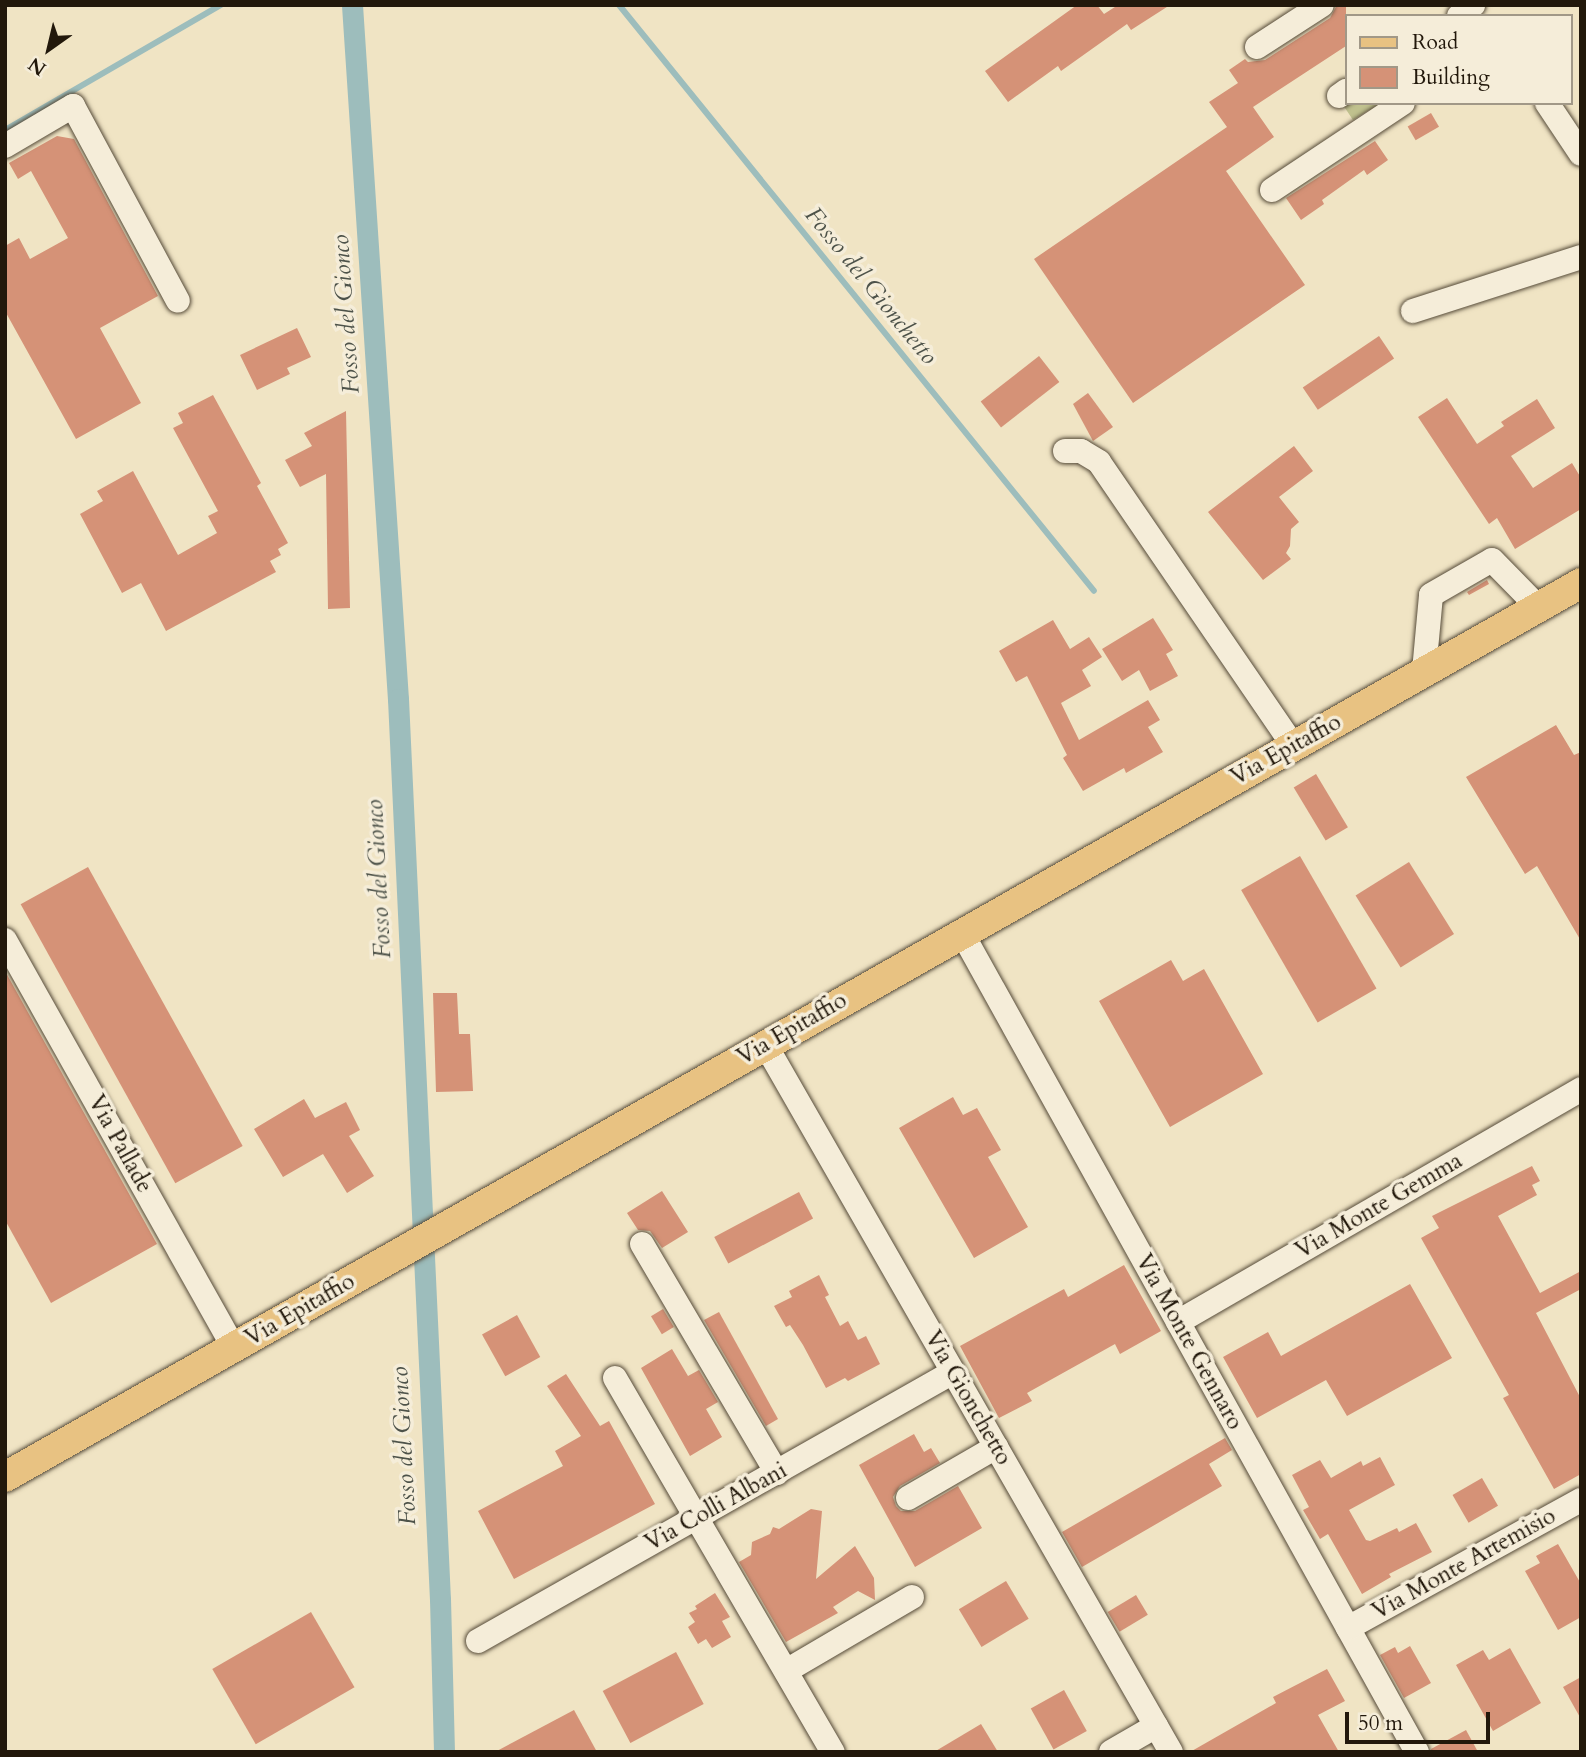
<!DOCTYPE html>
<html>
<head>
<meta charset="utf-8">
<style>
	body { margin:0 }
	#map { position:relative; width:1586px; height:1757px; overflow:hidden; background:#f0e4c4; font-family:Cardo,serif }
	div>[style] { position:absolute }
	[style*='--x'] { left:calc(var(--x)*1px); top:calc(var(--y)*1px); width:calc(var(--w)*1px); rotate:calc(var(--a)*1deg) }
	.green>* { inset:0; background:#c1c28f }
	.stream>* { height:6px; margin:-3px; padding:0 3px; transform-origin:3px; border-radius:3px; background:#9dbdbc }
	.canal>* { height:21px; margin:-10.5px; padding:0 10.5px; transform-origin:10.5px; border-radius:10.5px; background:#9dbdbc }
	.building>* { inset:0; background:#d59277; transform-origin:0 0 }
	.roads { filter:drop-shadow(0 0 2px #564b39) drop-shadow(0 0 2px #564b39) }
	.minor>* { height:24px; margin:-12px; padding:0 12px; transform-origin:12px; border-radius:12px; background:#f5edd9 }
	.major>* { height:30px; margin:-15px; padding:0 15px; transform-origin:15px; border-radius:15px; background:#e8c282 }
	span { translate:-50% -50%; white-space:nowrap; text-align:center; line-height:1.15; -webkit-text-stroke:7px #f5edd9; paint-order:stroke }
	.street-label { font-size:23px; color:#22180b }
	.water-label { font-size:24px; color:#4d5249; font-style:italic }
	.frame { position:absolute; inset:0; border:7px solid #22180b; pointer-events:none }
	.legend { position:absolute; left:1345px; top:14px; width:228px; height:91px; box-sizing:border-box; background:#f5edd9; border:2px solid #a19887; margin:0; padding:9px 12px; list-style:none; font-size:21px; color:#22180b }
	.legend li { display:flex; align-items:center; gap:14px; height:35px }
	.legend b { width:35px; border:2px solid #a19887 }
	.north { position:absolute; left:14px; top:14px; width:70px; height:70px; -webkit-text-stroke:5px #f5edd9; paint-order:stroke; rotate:214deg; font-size:19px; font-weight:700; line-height:28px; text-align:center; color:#22180b }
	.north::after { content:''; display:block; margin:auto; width:24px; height:32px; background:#22180b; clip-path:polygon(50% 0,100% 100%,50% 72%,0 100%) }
	.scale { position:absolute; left:1345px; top:1712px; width:145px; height:32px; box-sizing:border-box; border:4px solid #22180b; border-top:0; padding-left:9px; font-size:21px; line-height:24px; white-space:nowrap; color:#22180b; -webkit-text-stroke:5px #f5edd9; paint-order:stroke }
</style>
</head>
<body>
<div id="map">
	<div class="green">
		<i style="clip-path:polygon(1341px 102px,1346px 103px,1389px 103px,1375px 113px,1369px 110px,1353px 120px)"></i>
	</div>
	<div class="stream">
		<i style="--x:619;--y:5;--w:754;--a:50.97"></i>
		<i style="--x:5;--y:130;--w:250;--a:-30.1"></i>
	</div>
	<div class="canal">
		<i style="--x:352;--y:5;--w:696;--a:86.21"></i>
		<i style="--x:398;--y:699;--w:901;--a:87.33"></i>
		<i style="--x:440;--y:1599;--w:153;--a:88.5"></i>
	</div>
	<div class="building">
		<i style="clip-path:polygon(1077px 5px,1097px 5px,1104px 14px,1118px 5px,1170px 5px,1131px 30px,1127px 24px,1061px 71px,1058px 66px,1008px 102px,985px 71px)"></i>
		<i style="clip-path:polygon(1337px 5px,1346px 5px,1346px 46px,1253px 107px,1274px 137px,1226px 171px,1305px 285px,1133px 403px,1034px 259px,1227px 127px,1209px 102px,1238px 83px,1229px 70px,1245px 59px,1248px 62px,1265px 60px,1330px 18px)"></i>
		<i style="left:1431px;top:113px;width:16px;height:27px;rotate:60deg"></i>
		<i style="clip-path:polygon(57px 136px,74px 139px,158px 296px,100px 328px,141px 403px,76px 439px,5px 311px,5px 246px,19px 238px,30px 259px,68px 238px,31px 171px,18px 179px,9px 163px)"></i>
		<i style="clip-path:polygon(1375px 141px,1388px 160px,1367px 175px,1364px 170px,1322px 200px,1324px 204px,1301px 220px,1286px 198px)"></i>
		<i style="clip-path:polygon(297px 328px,311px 357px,287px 368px,290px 374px,257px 390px,240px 355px)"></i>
		<i style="left:1379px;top:336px;width:27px;height:92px;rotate:56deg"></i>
		<i style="left:1039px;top:356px;width:33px;height:74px;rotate:52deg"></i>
		<i style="clip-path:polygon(1088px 393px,1113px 427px,1093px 441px,1073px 404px)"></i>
		<i style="clip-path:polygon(213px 395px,261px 483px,257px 486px,288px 543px,278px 549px,281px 555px,270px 561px,276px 572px,166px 631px,141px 583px,122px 593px,80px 514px,103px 501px,97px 491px,133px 471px,178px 555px,217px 533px,208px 516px,218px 511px,173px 428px,183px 423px,178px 413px)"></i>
		<i style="clip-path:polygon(1447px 398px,1477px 444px,1504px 426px,1501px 422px,1537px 399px,1555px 428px,1511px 456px,1533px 488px,1572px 463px,1581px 478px,1581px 509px,1515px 549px,1497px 518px,1489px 524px,1418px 417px)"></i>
		<i style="clip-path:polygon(346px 411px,350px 608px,328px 609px,326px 474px,300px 487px,285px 460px,312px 446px,304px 433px)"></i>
		<i style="clip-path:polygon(1294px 446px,1313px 471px,1279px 497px,1299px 522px,1291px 529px,1290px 546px,1286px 553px,1291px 559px,1263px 580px,1208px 512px)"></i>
		<i style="clip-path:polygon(1487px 580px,1489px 584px,1469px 595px,1467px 592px)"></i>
		<i style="clip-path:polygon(1153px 618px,1173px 650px,1166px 654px,1178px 676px,1150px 691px,1139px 670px,1122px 681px,1102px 649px)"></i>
		<i style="clip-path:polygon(1053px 620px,1070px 649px,1089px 637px,1102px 657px,1082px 670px,1091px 686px,1061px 703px,1079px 740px,1148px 700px,1160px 720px,1148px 727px,1163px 752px,1126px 773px,1124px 768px,1083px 791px,1063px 758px,1067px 755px,1027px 676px,1016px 682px,999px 651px)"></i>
		<i style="clip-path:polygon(1556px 725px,1574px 755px,1581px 752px,1581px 941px,1537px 866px,1525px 874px,1466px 777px)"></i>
		<i style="left:1316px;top:774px;width:62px;height:26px;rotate:59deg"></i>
		<i style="left:1300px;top:856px;width:153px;height:68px;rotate:60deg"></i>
		<i style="left:1409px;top:862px;width:85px;height:63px;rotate:58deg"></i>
		<i style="left:88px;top:867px;width:319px;height:77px;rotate:61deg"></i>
		<i style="clip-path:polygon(1171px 960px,1183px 981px,1204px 969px,1263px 1074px,1170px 1127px,1099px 1001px)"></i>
		<i style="clip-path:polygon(5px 971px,157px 1244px,51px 1303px,5px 1220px)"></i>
		<i style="clip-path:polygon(433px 993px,457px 993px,459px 1034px,470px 1034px,473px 1091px,436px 1092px)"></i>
		<i style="clip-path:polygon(953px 1097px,963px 1115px,977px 1108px,1001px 1150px,988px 1157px,1028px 1227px,974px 1258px,899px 1128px)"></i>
		<i style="clip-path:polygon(304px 1099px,315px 1118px,346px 1102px,360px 1130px,349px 1136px,374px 1176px,347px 1193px,323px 1154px,283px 1177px,254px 1129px)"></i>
		<i style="clip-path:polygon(1532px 1166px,1540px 1181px,1532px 1185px,1537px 1195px,1498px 1216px,1540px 1293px,1581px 1271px,1581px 1289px,1536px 1313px,1581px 1399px,1581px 1474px,1554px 1489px,1503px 1398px,1509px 1395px,1421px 1238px,1439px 1228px,1432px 1216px)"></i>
		<i style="clip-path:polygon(662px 1191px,688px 1232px,662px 1248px,650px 1231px,638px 1230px,627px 1213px)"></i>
		<i style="left:799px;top:1192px;width:30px;height:96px;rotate:62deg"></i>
		<i style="clip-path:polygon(1124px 1265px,1161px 1331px,1120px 1354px,1115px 1344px,1027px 1393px,1032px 1401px,999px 1418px,960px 1346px,1064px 1289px,1068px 1297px)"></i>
		<i style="clip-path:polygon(819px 1275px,829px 1295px,825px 1297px,840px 1326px,848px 1321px,858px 1340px,866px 1336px,880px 1364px,848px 1381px,845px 1378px,826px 1388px,803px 1345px,790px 1325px,786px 1327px,774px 1306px,792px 1297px,789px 1291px)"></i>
		<i style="clip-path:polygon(1410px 1284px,1452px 1358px,1347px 1416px,1326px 1380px,1257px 1418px,1223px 1357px,1268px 1332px,1281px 1356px)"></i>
		<i style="left:663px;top:1309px;width:21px;height:14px;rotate:59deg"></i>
		<i style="clip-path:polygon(719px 1312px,778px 1419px,766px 1426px,704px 1320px)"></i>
		<i style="left:517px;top:1315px;width:48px;height:40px;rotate:61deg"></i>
		<i style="clip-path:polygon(672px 1349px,688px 1376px,699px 1370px,718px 1402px,706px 1409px,722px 1437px,690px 1456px,641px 1368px)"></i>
		<i style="clip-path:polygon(566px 1374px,600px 1426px,609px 1421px,655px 1504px,514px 1579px,478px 1511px,563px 1466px,555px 1451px,581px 1436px,547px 1386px)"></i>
		<i style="clip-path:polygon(914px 1434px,924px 1452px,931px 1448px,940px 1463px,900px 1486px,893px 1497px,896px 1506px,901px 1511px,915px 1511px,958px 1486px,982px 1528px,915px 1567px,859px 1465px)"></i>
		<i style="clip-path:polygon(1225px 1438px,1232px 1450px,1209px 1464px,1222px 1486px,1082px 1567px,1062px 1532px)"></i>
		<i style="clip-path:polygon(1380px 1457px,1395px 1485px,1349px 1510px,1366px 1540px,1370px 1541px,1397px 1528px,1399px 1532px,1416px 1523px,1432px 1552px,1389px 1574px,1391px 1577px,1362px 1594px,1328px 1534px,1320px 1539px,1303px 1510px,1309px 1507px,1292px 1475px,1320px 1460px,1331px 1478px,1361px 1461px,1363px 1466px)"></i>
		<i style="left:1482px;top:1478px;width:32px;height:34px;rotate:60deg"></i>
		<i style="clip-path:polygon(811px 1509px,822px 1511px,816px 1579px,855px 1546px,874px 1578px,875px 1600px,858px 1591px,833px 1607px,838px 1613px,786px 1642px,739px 1562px,751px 1555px,752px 1542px,770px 1534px,773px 1527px,779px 1529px)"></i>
		<i style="clip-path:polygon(1558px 1544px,1581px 1584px,1581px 1617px,1558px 1630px,1525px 1571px,1540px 1563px,1536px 1556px)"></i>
		<i style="left:1006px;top:1581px;width:44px;height:55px;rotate:59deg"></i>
		<i style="clip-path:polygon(715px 1593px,730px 1617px,722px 1621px,731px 1637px,712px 1648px,706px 1639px,698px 1644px,688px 1627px,695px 1622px,689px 1613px,697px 1609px,695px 1606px)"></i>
		<i style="left:1136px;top:1595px;width:23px;height:33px;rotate:59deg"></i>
		<i style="left:311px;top:1612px;width:87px;height:114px;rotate:60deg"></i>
		<i style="clip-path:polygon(1410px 1646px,1431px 1683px,1404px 1698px,1380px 1655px,1395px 1647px,1398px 1653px)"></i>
		<i style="clip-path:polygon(1510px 1648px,1541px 1703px,1493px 1731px,1456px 1665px,1483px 1650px,1489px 1660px)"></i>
		<i style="left:676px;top:1652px;width:59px;height:83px;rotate:62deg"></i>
		<i style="clip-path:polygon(1327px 1669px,1345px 1701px,1318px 1715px,1339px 1752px,1190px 1752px,1276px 1703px,1273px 1697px)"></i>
		<i style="clip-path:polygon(1581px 1677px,1581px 1719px,1563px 1687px)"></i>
		<i style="left:1064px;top:1690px;width:47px;height:38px;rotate:61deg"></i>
		<i style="clip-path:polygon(574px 1710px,597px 1752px,495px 1752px)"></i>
		<i style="clip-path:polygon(981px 1724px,998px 1752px,934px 1752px)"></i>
		<i style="clip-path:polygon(1466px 1730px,1478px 1752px,1432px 1752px,1431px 1749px)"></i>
	</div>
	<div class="roads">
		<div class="minor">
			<i style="--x:1459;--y:16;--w:18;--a:-38"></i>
			<i style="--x:1257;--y:47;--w:77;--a:-32.9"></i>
			<i style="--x:1339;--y:96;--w:9;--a:-36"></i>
			<i style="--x:1547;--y:103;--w:61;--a:56.3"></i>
			<i style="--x:5;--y:146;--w:79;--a:-30.5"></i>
			<i style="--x:73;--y:106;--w:221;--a:61.7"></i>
			<i style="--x:1272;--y:190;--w:157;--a:-33.6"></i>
			<i style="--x:1413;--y:311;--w:176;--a:-17.8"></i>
			<i style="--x:1065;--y:451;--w:16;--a:0"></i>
			<i style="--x:1081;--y:451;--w:21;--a:31"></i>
			<i style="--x:1099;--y:462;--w:343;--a:55.6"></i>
			<i style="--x:1424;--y:671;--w:76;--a:-84.7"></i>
			<i style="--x:1431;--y:595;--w:70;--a:-29.8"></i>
			<i style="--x:1492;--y:560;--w:66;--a:45.6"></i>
			<i style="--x:962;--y:933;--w:937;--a:60.95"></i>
			<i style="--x:5;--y:940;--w:468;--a:60.7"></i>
			<i style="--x:765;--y:1044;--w:816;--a:60.17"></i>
			<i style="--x:642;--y:1244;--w:266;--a:59.5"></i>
			<i style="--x:1178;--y:1322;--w:466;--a:-30"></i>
			<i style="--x:615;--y:1378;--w:433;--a:59.8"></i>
			<i style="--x:908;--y:1498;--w:102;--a:-30.1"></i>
			<i style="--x:1348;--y:1628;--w:266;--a:-28.8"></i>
			<i style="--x:478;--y:1641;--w:546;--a:-29.52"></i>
			<i style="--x:786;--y:1671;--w:146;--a:-30.4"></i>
			<i style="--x:1111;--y:1752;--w:52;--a:-30"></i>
		</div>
		<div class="major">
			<i style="--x:5;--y:1477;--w:1812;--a:-29.56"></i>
		</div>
	</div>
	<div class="street-label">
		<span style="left:1286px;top:750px;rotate:-29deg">Via Epitaffio</span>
		<span style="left:792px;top:1029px;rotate:-30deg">Via Epitaffio</span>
		<span style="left:120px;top:1144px;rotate:61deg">Via Pallade</span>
		<span style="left:1379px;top:1206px;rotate:-30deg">Via Monte Gemma</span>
		<span style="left:300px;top:1310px;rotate:-30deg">Via Epitaffio</span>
		<span style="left:1189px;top:1342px;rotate:61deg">Via Monte Gennaro</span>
		<span style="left:968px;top:1398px;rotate:60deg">Via Gionchetto</span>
		<span style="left:716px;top:1507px;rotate:-29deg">Via Colli Albani</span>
		<span style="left:1464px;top:1564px;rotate:-29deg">Via Monte Artemisio</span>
	</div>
	<div class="water-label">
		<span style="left:871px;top:286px;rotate:51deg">Fosso del Gionchetto</span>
		<span style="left:346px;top:314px;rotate:-94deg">Fosso del Gionco</span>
		<span style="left:379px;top:879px;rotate:-93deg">Fosso del Gionco</span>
		<span style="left:404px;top:1446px;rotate:-93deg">Fosso del Gionco</span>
	</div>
	<div class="frame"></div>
	<ul class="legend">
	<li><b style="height:9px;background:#e8c282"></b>Road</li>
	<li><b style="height:19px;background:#d59277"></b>Building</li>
	</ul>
	<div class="north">N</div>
	<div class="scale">50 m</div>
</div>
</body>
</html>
